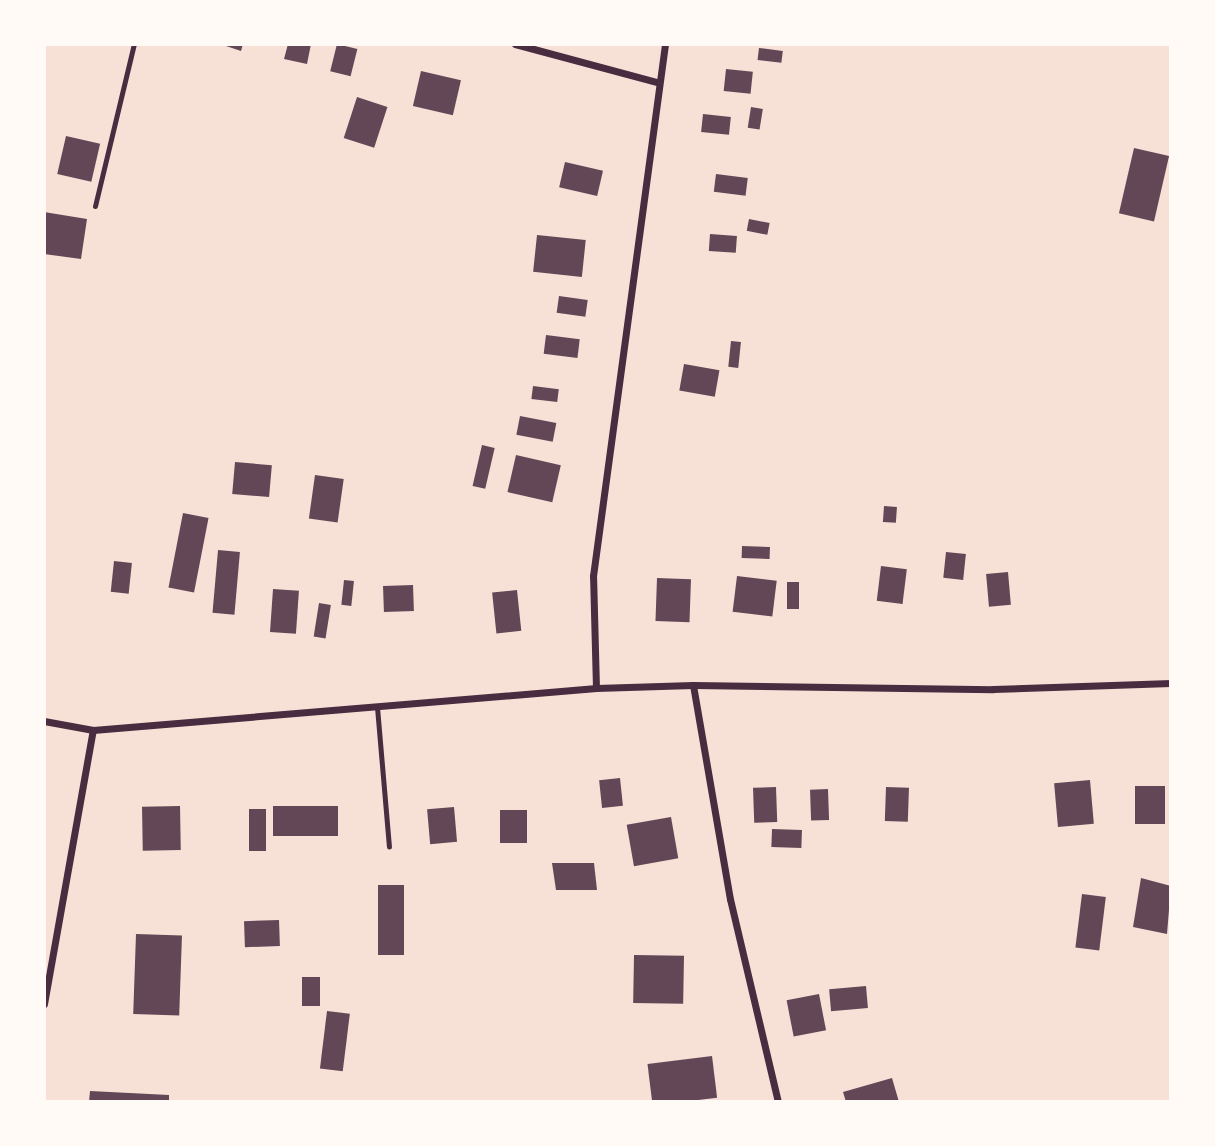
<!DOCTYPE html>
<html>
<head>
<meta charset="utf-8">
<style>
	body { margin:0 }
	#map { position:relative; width:1215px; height:1146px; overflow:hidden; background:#f7e1d7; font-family:"DejaVu Sans",sans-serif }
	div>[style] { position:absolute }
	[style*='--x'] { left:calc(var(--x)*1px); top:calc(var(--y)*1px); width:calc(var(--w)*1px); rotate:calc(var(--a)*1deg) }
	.building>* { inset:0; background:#644757; transform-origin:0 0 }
	.service>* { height:5px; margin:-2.5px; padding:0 2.5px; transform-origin:2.5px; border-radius:2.5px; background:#4a2c40 }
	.minor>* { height:7px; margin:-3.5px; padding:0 3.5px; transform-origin:3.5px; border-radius:3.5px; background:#4a2c40 }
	span { translate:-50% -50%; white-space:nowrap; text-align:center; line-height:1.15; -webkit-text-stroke:5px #fffaf5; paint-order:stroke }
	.frame { position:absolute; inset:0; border:46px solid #fffaf5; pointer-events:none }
</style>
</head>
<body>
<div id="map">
	<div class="building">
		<i style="clip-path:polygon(220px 44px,243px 44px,241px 51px)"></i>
		<i style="clip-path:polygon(288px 44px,311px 44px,307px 64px,284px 59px)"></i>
		<i style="left:337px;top:44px;width:21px;height:28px;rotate:14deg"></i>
		<i style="left:759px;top:48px;width:24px;height:12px;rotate:7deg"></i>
		<i style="left:726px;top:69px;width:27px;height:22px;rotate:6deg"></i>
		<i style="left:421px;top:71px;width:41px;height:36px;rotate:13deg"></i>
		<i style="left:357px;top:97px;width:32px;height:43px;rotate:18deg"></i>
		<i style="left:751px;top:107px;width:12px;height:21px;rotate:9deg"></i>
		<i style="left:703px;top:114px;width:28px;height:18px;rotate:6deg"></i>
		<i style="left:66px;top:136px;width:35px;height:39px;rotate:13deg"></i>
		<i style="left:1134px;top:148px;width:36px;height:67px;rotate:13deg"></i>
		<i style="left:565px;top:162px;width:39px;height:26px;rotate:13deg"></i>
		<i style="left:716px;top:174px;width:32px;height:18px;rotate:7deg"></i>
		<i style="clip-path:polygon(44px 212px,87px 219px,81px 259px,44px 254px)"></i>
		<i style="left:749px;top:219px;width:21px;height:12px;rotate:11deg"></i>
		<i style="left:710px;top:234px;width:27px;height:17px;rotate:4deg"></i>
		<i style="left:537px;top:235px;width:49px;height:37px;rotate:6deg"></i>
		<i style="left:559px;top:296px;width:29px;height:17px;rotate:8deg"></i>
		<i style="left:546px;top:335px;width:34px;height:19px;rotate:7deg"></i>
		<i style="left:731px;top:341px;width:10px;height:26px;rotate:6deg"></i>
		<i style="left:684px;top:364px;width:36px;height:27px;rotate:10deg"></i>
		<i style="left:533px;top:386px;width:26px;height:13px;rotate:7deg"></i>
		<i style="left:520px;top:416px;width:37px;height:19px;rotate:11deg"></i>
		<i style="left:482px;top:445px;width:13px;height:42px;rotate:13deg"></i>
		<i style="left:516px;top:455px;width:46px;height:38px;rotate:13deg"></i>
		<i style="left:235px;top:462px;width:37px;height:32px;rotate:5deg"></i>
		<i style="left:315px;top:475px;width:29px;height:44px;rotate:8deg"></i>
		<i style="left:884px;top:506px;width:13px;height:16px;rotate:4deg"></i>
		<i style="left:183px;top:513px;width:26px;height:76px;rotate:11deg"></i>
		<i style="left:742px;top:546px;width:28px;height:12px;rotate:2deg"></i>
		<i style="left:218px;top:550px;width:22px;height:63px;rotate:5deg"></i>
		<i style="left:946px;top:552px;width:20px;height:26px;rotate:6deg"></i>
		<i style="left:114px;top:561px;width:18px;height:31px;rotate:6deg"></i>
		<i style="left:881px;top:566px;width:26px;height:35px;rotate:7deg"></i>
		<i style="left:1008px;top:572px;width:33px;height:22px;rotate:85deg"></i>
		<i style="left:737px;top:576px;width:40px;height:36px;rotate:7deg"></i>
		<i style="left:657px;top:578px;width:34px;height:43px;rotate:2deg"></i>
		<i style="left:344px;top:580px;width:10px;height:25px;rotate:6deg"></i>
		<i style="left:787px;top:582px;width:12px;height:27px"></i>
		<i style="left:413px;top:585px;width:26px;height:30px;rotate:88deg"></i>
		<i style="left:273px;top:589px;width:26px;height:43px;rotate:4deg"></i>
		<i style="left:517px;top:590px;width:41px;height:25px;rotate:84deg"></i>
		<i style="left:319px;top:603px;width:12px;height:34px;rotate:9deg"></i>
		<i style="left:620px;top:778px;width:28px;height:21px;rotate:84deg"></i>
		<i style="left:1090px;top:780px;width:44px;height:36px;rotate:85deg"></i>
		<i style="left:1135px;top:786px;width:30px;height:38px"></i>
		<i style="left:776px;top:787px;width:35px;height:23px;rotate:88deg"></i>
		<i style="left:886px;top:787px;width:23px;height:34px;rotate:2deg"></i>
		<i style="left:828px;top:789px;width:31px;height:18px;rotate:88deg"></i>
		<i style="left:180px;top:806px;width:44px;height:38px;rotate:89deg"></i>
		<i style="left:338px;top:806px;width:30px;height:65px;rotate:90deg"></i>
		<i style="left:454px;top:807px;width:35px;height:27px;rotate:85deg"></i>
		<i style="left:249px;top:809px;width:17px;height:42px"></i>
		<i style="left:500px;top:810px;width:27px;height:33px"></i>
		<i style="left:671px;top:817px;width:42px;height:45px;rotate:80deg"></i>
		<i style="left:772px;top:829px;width:30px;height:18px;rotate:2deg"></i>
		<i style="clip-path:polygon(552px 863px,594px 863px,597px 890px,556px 890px)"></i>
		<i style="clip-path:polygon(1141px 878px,1171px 886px,1167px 934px,1133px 927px)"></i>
		<i style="left:378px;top:885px;width:26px;height:70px"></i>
		<i style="left:1082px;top:894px;width:24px;height:54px;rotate:7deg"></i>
		<i style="left:279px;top:920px;width:26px;height:35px;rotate:88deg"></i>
		<i style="left:136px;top:934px;width:46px;height:80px;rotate:2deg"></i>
		<i style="left:634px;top:955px;width:50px;height:48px;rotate:1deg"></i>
		<i style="left:302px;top:977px;width:18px;height:29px"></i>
		<i style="left:866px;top:986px;width:22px;height:37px;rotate:85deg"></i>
		<i style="left:819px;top:994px;width:37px;height:33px;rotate:79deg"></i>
		<i style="left:327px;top:1011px;width:23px;height:58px;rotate:7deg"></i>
		<i style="left:712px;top:1056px;width:42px;height:65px;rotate:83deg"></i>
		<i style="clip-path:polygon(892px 1078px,899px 1102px,846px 1102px,843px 1092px)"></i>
		<i style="clip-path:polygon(90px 1091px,169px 1095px,169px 1102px,89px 1102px)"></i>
	</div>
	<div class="service">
		<i style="--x:95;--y:206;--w:167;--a:-76.5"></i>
		<i style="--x:377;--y:707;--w:140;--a:85.1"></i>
	</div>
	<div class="minor">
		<i style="--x:515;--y:44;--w:147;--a:15"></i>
		<i style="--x:693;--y:685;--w:217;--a:80.2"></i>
		<i style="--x:730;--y:899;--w:209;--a:76.7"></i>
		<i style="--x:596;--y:688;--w:112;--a:-91.5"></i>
		<i style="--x:593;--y:576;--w:537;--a:-82.29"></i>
		<i style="--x:44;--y:721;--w:50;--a:10.4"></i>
		<i style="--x:93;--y:730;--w:505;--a:-4.77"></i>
		<i style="--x:596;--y:688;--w:97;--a:-1.8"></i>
		<i style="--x:693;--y:685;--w:300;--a:0.8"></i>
		<i style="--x:993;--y:689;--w:178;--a:-1.9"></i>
		<i style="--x:44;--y:1004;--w:278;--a:-79.9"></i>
	</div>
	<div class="frame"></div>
</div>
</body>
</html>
